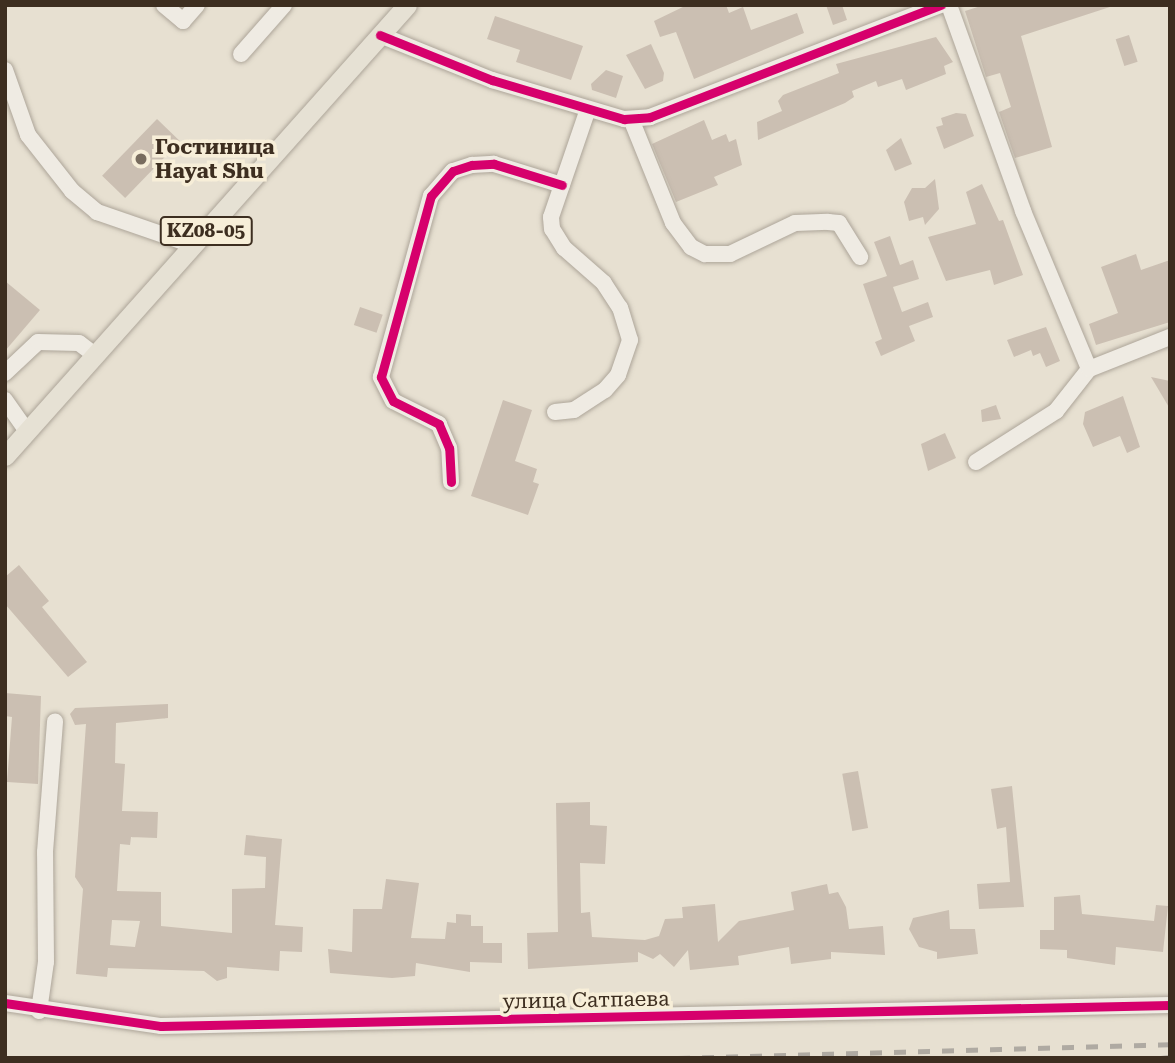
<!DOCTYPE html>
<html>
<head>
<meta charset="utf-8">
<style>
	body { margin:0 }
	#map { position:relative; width:1175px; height:1063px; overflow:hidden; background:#e7e0d1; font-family:"Roboto Serif",serif }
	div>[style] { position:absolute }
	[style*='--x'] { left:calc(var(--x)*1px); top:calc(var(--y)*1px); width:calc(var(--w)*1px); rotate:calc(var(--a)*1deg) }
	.building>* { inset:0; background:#cbbfb2; transform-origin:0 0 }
	.roads { filter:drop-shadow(0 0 2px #ada599) drop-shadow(0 0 2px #ada599) }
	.minor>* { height:16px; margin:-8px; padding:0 8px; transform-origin:8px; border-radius:8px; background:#efebe3 }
	.major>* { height:19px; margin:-9.5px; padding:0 9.5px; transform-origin:9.5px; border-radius:9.5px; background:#e6e1d4 }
	.rail>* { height:5px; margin-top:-2.5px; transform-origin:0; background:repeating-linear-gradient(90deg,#afaaa2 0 12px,transparent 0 24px) }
	.cycleway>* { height:9px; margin:-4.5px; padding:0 4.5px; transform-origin:4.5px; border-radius:4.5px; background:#d6006c }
	.dots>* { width:19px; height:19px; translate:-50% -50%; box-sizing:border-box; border:4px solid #f7eed8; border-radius:50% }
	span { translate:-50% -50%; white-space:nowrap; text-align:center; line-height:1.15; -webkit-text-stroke:7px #f7eed8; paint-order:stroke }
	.shield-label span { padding:2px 5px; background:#f7eed8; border:2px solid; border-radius:5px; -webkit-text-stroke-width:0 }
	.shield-label { font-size:19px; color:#3d2e20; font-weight:700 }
	.poi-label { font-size:21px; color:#3d2e20; font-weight:700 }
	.left { translate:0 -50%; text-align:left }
	.street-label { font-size:21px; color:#3d2e20 }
	.frame { position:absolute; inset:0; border:7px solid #3d2e20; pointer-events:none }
</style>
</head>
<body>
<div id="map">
	<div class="building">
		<i style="clip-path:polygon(687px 5px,726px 5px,729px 13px,743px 7px,751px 30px,797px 13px,804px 33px,694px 79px,676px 32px,660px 37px,654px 21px)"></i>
		<i style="clip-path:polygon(826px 5px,842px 5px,847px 20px,833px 25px)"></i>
		<i style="clip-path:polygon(984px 5px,1116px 5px,1021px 36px,1052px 147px,1015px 158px,999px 112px,1011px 107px,1000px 73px,986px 77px,965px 11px)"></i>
		<i style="clip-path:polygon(495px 16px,583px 46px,571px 80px,516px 62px,520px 50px,487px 39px)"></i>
		<i style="left:1129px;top:35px;width:28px;height:14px;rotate:72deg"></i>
		<i style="clip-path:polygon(936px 37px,953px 62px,944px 66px,946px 74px,906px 90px,902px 79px,878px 87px,876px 81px,852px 91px,854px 97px,845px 103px,758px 140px,757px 122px,782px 111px,778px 101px,783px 95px,839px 73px,836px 64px)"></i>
		<i style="clip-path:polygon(651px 44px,664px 73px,663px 81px,645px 89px,626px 55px)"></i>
		<i style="clip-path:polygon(606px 70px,623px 76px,616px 98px,592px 90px,591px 84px)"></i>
		<i style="clip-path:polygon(956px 113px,966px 114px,974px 136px,944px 149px,936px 127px,943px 125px,941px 118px)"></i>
		<i style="left:157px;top:119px;width:32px;height:79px;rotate:44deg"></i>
		<i style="clip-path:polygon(704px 120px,712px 140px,726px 134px,729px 142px,736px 139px,742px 165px,714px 177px,718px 185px,676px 202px,652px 144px)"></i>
		<i style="clip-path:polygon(901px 138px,912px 164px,895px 171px,886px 150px)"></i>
		<i style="clip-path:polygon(935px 179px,939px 209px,925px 225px,923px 217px,909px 221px,904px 202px,912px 188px,925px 188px)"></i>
		<i style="clip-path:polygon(982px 184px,999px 221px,1003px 220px,1023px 275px,994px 285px,990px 270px,946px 281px,928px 237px,976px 224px,966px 192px)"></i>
		<i style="clip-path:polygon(890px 236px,900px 265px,913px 260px,919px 279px,893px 287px,902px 312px,928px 302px,933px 317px,909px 326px,915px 341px,881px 356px,875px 342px,882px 339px,863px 284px,887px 276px,874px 242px)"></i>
		<i style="clip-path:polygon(1136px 254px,1141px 270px,1170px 260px,1170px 322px,1096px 345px,1089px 324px,1118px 313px,1101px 267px)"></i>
		<i style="clip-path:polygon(5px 281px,40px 310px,5px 351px)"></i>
		<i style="left:360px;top:307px;width:24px;height:19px;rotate:19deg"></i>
		<i style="clip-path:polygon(1046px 327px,1060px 361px,1046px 367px,1040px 353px,1033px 356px,1031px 350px,1014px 357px,1007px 340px)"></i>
		<i style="clip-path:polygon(1151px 377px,1170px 381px,1170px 409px)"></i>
		<i style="clip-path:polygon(1123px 396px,1140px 447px,1127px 453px,1120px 436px,1093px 447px,1083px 424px,1085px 412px)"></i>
		<i style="clip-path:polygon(503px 400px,532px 410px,515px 461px,537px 469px,533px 482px,539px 484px,528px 515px,471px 496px)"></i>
		<i style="clip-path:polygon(996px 405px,1001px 419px,982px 422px,981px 410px)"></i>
		<i style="clip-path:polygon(945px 433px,956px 458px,928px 471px,921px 444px)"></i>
		<i style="clip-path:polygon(19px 565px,49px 601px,42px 607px,87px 662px,68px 677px,5px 604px,5px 577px)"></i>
		<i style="clip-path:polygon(5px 693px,41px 696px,38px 784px,7px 782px,12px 717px,5px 716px)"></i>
		<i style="clip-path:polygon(evenodd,168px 704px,168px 718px,116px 723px,115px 763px,125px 764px,122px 811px,158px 812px,157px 838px,131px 837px,130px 845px,120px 844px,117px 891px,161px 892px,161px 926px,232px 933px,232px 889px,265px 888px,266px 857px,244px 855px,246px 835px,282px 839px,275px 925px,303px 927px,302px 952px,280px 951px,279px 971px,227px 967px,227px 978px,217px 981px,204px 971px,108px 968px,107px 977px,76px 974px,83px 889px,75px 877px,86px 724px,75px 725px,70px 714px,75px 708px,168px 704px,112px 920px,140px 921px,135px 947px,110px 945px,112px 920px)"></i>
		<i style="left:858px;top:771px;width:58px;height:16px;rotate:80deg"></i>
		<i style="clip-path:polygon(1012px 786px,1024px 907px,979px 909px,977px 884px,1010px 882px,1006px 827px,997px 829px,991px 789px)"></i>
		<i style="clip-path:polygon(590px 802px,590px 825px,607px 826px,605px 864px,580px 863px,581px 913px,590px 912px,592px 937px,645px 940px,659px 936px,665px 919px,683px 918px,682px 907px,715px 904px,718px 942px,739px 921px,794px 910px,791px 892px,827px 884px,829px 894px,838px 892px,846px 907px,849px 929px,883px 926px,885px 955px,831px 952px,831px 959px,791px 964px,789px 947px,738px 956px,739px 965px,690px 970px,688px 950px,674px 967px,660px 954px,653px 959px,638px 952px,638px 962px,528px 969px,527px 933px,558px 932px,556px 803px)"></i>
		<i style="clip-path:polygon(386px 879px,419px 883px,411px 938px,445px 939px,447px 922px,456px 923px,456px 914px,471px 915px,471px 926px,483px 926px,483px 943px,502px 943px,502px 963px,470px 962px,470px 972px,416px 963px,415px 976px,392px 978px,330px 973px,328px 949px,352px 952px,353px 909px,382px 909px)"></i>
		<i style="clip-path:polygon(1080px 895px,1082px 914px,1154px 921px,1156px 905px,1168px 906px,1163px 952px,1116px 947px,1115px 965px,1067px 958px,1067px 950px,1040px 949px,1040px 930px,1054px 930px,1054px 897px)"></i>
		<i style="clip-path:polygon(949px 910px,950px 929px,975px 929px,978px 954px,937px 959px,937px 952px,919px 947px,909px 929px,913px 918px)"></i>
	</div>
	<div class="roads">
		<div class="minor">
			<i style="--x:164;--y:5;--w:25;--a:40"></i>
			<i style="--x:183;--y:21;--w:21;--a:-49"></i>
			<i style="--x:949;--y:5;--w:219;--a:70.2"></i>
			<i style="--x:1023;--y:211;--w:171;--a:67.3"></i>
			<i style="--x:380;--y:35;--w:121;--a:21.9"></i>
			<i style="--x:492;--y:80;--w:138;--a:16.5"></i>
			<i style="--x:624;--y:119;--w:26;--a:-4"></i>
			<i style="--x:650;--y:117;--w:312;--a:-21.1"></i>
			<i style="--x:241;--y:54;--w:65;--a:-48.7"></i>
			<i style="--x:5;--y:70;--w:69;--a:70.5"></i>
			<i style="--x:28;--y:135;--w:71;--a:51.8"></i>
			<i style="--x:72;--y:191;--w:33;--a:40"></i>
			<i style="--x:97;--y:212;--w:102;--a:19"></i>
			<i style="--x:631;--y:119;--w:112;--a:68"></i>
			<i style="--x:673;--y:223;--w:30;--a:53"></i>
			<i style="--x:691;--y:247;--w:16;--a:27"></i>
			<i style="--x:705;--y:254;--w:25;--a:0"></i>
			<i style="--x:730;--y:254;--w:72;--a:-25.5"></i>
			<i style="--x:795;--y:223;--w:33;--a:-2"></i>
			<i style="--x:828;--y:222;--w:11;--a:5"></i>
			<i style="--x:839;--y:223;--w:40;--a:58"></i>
			<i style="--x:5;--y:373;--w:45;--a:-43.2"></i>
			<i style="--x:38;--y:342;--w:41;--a:1.4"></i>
			<i style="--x:79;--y:343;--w:20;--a:37"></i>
			<i style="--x:5;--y:400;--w:39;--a:55"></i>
			<i style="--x:555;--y:412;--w:19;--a:-6"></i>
			<i style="--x:574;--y:410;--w:37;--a:-33"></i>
			<i style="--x:605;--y:390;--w:20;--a:-49"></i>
			<i style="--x:618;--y:375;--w:37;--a:-71"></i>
			<i style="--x:630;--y:340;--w:34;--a:-107"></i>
			<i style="--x:620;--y:308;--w:30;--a:-123"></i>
			<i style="--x:604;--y:283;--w:53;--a:-138.8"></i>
			<i style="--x:564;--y:248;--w:22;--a:-122"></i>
			<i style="--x:552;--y:229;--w:12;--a:-95"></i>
			<i style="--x:551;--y:217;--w:111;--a:-71.1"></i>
			<i style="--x:976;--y:462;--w:95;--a:-32.5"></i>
			<i style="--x:1056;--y:411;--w:53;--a:-51.8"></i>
			<i style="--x:1089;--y:369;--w:87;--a:-21.6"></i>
			<i style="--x:451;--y:482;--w:34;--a:-93"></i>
			<i style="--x:449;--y:448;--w:26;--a:-113"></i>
			<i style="--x:439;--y:424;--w:51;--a:-153.4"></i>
			<i style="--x:393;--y:401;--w:27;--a:-117"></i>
			<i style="--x:381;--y:377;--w:188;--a:-74.6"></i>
			<i style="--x:431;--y:196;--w:33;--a:-49"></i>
			<i style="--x:453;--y:171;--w:20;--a:-18"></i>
			<i style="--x:472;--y:165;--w:22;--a:-3"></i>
			<i style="--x:494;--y:164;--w:71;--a:17.2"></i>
			<i style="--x:5;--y:1003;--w:158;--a:8.4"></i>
			<i style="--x:161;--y:1026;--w:1009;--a:-1.19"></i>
			<i style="--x:39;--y:1011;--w:49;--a:-81.9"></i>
			<i style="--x:46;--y:962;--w:110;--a:-90.5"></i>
			<i style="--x:45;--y:852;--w:131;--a:-85.6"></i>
		</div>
		<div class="major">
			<i style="--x:5;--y:456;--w:604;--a:-48.29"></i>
		</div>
	</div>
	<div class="rail">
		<i style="--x:678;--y:1058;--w:492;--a:-1.6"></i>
		<i style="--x:1161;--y:1058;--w:9;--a:-6"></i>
	</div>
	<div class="cycleway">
		<i style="--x:380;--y:35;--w:121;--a:21.9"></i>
		<i style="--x:492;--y:80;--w:138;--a:16.5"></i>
		<i style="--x:624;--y:119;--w:26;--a:-4"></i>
		<i style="--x:650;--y:117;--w:312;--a:-21.1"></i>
		<i style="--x:451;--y:482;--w:34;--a:-93"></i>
		<i style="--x:449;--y:448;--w:26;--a:-113"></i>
		<i style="--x:439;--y:424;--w:51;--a:-153.4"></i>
		<i style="--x:393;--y:401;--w:27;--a:-117"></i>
		<i style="--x:381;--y:377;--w:188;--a:-74.6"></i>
		<i style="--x:431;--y:196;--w:33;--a:-49"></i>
		<i style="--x:453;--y:171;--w:20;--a:-18"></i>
		<i style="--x:472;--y:165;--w:22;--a:-3"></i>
		<i style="--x:494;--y:164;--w:71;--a:17.2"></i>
		<i style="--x:5;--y:1003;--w:158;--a:8.4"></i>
		<i style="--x:161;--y:1026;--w:1009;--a:-1.19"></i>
	</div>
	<div class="dots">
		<i style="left:141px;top:159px;background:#786c5e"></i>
	</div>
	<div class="shield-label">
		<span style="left:206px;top:231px">KZ08-05</span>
	</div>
	<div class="poi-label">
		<span class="left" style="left:155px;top:159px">Гостиница<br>Hayat Shu</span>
	</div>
	<div class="street-label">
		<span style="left:586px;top:1000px;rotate:-1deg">улица Сатпаева</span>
	</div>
	<div class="frame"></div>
</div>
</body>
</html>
